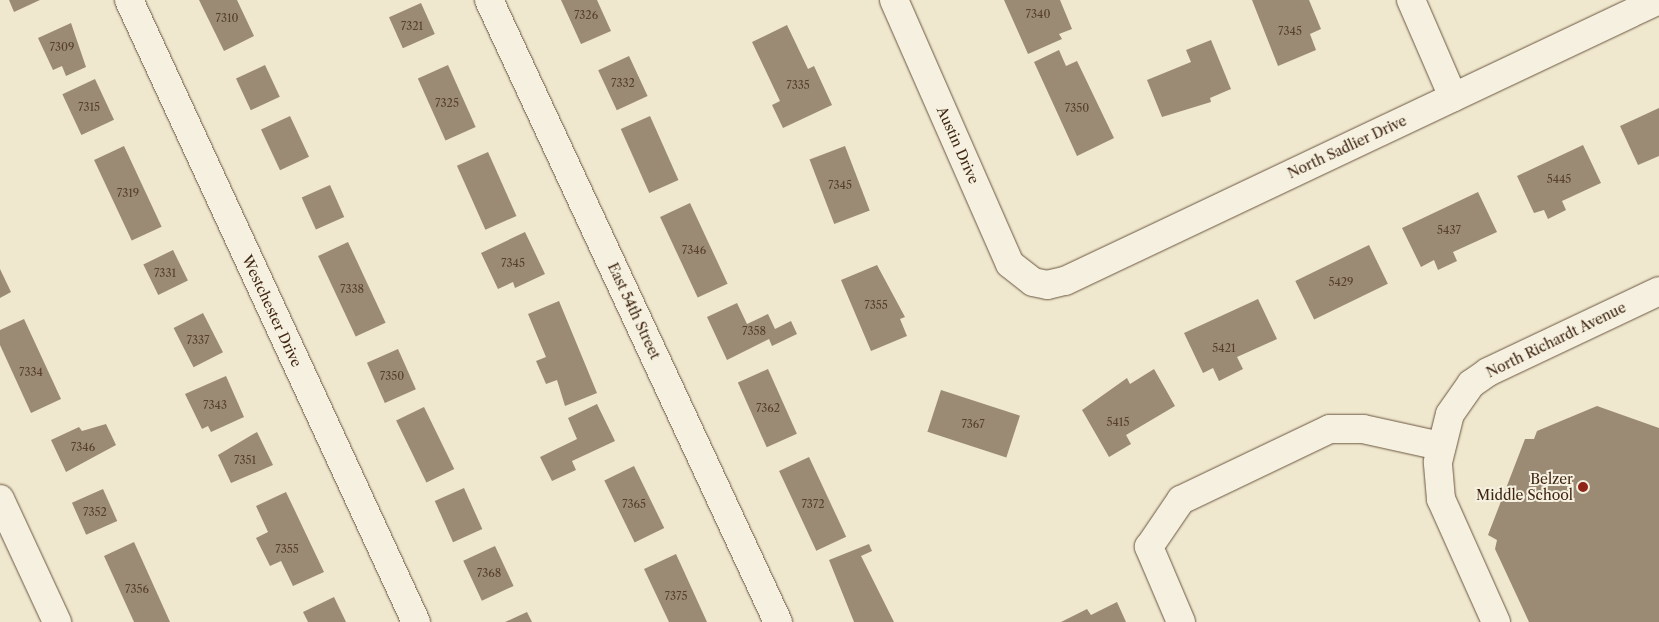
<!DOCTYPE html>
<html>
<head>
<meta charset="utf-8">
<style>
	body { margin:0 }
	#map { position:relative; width:1659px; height:622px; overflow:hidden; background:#efe8ce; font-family:"Libre Caslon Text",serif }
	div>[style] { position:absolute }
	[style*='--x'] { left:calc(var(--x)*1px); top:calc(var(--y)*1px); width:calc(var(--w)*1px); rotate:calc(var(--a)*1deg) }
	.building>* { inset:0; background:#9b8b74; transform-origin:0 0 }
	.roads { filter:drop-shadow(0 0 1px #6c5641) drop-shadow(0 0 1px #6c5641) }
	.minor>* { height:28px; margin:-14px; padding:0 14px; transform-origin:14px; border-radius:14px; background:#f5f0df }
	.dots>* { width:14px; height:14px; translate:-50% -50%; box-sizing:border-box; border:2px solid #f5f0df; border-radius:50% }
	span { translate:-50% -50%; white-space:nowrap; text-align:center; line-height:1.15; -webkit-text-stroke:4px #f5f0df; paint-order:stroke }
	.number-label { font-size:11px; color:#573f2a }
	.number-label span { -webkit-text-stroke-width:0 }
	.street-label { font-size:14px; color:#402612 }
	.poi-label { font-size:14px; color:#402612 }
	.right { translate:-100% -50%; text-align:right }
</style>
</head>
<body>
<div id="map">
	<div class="building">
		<i style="clip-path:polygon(9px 0,40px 0,14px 12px)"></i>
		<i style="clip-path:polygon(199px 0,237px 0,254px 36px,224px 51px)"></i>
		<i style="clip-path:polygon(561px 0,597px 0,611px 31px,581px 44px)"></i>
		<i style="clip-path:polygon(1004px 0,1060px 0,1072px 29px,1059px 34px,1062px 39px,1028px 54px)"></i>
		<i style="clip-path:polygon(1252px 0,1309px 0,1321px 29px,1310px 34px,1316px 50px,1278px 66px)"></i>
		<i style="left:421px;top:3px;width:34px;height:35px;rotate:66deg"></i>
		<i style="clip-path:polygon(71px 23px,86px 67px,66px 76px,62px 66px,53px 70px,38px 38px)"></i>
		<i style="clip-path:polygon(787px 25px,808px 69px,814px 66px,832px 105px,783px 128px,772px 105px,780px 101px,752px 42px)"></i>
		<i style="clip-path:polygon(1211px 40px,1231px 89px,1210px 98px,1211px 102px,1162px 117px,1147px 80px,1191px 62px,1186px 50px)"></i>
		<i style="clip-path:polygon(1059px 50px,1066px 66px,1077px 61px,1114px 138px,1077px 156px,1034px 62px)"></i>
		<i style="left:629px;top:56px;width:44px;height:34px;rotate:65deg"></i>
		<i style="left:265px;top:65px;width:35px;height:32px;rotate:65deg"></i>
		<i style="left:448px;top:65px;width:68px;height:33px;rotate:66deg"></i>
		<i style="left:95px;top:79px;width:45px;height:36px;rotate:65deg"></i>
		<i style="clip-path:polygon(1659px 108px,1659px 156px,1638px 165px,1620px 126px)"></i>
		<i style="left:290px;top:116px;width:45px;height:32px;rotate:65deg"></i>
		<i style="left:650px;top:116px;width:70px;height:32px;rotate:66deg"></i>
		<i style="clip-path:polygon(1583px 145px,1601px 183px,1562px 201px,1566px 210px,1548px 219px,1544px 210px,1534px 213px,1517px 176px)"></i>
		<i style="left:124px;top:146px;width:89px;height:33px;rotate:65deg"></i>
		<i style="left:845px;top:146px;width:69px;height:38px;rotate:69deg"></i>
		<i style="left:488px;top:152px;width:70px;height:34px;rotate:66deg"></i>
		<i style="left:330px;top:185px;width:35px;height:31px;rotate:66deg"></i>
		<i style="clip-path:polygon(1478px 192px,1497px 232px,1453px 252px,1457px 261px,1438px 270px,1434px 260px,1421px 267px,1402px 228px)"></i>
		<i style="left:690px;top:203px;width:89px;height:33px;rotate:65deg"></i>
		<i style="clip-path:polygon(525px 232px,545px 274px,515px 288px,513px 282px,498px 289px,481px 253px)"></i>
		<i style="left:348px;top:242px;width:89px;height:33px;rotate:65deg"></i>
		<i style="left:1369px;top:245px;width:43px;height:82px;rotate:64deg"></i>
		<i style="left:173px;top:250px;width:34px;height:33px;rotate:64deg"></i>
		<i style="clip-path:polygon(877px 265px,905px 317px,900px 319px,907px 336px,871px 351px,841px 280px)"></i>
		<i style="clip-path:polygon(0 269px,11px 292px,0 298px)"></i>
		<i style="clip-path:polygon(1258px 299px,1277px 339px,1237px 357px,1243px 369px,1219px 381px,1213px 368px,1203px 373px,1184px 333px)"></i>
		<i style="clip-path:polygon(559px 301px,597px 393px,565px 406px,557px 380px,546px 384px,536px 361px,546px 357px,528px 314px)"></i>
		<i style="clip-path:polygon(737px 303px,747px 324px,768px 314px,775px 329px,791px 321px,797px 334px,772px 346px,769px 339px,727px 360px,707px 317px)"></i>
		<i style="left:203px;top:313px;width:44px;height:33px;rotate:63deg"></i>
		<i style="clip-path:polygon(24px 319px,61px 399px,31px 413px,0 345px,0 330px)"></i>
		<i style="left:398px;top:349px;width:44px;height:34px;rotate:66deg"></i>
		<i style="left:768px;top:369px;width:71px;height:33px;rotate:66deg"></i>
		<i style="clip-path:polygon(1154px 369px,1175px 406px,1126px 435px,1131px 444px,1109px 457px,1082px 410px,1127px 378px,1130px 384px)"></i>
		<i style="clip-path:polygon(226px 376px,244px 417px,211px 432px,208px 426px,202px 429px,185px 394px)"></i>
		<i style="left:941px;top:390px;width:83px;height:44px;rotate:18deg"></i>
		<i style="clip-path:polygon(597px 404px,615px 441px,572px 461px,576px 470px,552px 481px,540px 457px,577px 439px,568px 418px)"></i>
		<i style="clip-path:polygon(1597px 406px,1659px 428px,1659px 622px,1529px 622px,1495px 549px,1497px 540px,1488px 535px,1525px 439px,1534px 439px,1537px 431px)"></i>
		<i style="left:424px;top:407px;width:69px;height:31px;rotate:64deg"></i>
		<i style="clip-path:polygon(106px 424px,116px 445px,66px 472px,51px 440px,79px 427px,82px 431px)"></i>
		<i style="clip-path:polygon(257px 432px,273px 465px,231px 483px,218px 455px)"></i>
		<i style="left:809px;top:457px;width:88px;height:33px;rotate:65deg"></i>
		<i style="left:634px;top:466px;width:69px;height:33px;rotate:64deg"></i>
		<i style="left:464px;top:488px;width:45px;height:32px;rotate:66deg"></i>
		<i style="left:103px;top:489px;width:35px;height:34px;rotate:66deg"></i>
		<i style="clip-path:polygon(286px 492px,324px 572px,293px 586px,281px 561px,270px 566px,256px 538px,268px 532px,256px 506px)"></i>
		<i style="clip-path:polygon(134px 542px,170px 622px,134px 622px,104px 556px)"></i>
		<i style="clip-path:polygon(869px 544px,872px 551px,861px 556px,894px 622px,854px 622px,829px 560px)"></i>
		<i style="left:495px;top:546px;width:44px;height:35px;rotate:65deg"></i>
		<i style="clip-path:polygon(676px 554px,707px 622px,669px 622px,644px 569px)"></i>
		<i style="clip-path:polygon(334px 597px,346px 622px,308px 622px,303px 612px)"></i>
		<i style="clip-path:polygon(1117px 602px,1126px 622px,1061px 622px,1087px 609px,1091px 615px)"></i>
		<i style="clip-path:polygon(527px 612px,532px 622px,505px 622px)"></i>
	</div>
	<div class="roads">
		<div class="minor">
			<i style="--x:129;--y:0;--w:685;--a:65.23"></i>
			<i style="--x:489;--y:0;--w:686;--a:65.08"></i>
			<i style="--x:894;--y:0;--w:288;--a:66.3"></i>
			<i style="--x:1010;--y:264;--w:29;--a:38"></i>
			<i style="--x:1033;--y:282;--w:14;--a:12"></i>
			<i style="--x:1047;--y:285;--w:18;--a:-13"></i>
			<i style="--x:1065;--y:281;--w:657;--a:-25.32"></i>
			<i style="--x:1411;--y:0;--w:106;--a:66.6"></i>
			<i style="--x:0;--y:499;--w:136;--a:65.1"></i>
			<i style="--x:1181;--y:622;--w:82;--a:-113.1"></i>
			<i style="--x:1149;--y:547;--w:57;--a:-55.8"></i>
			<i style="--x:1181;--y:500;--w:165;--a:-25.5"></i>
			<i style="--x:1330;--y:429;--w:33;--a:0"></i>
			<i style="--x:1363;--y:429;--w:79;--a:12.4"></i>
			<i style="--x:1496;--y:622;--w:135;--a:-114.1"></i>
			<i style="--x:1441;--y:499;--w:37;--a:-95"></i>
			<i style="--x:1438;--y:462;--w:49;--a:-76"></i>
			<i style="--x:1450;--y:414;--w:37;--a:-55"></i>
			<i style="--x:1471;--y:384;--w:21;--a:-35"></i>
			<i style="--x:1488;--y:372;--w:189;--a:-25.3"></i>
		</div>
	</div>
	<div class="dots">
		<i style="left:1583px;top:487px;background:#8f2418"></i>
	</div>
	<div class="number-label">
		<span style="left:1038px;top:14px">7340</span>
		<span style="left:586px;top:15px">7326</span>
		<span style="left:227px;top:18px">7310</span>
		<span style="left:412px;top:26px">7321</span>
		<span style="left:1290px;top:31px">7345</span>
		<span style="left:62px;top:47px">7309</span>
		<span style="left:623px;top:83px">7332</span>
		<span style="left:798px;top:85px">7335</span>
		<span style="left:447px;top:103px">7325</span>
		<span style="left:89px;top:107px">7315</span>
		<span style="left:1077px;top:108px">7350</span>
		<span style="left:1559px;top:179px">5445</span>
		<span style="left:840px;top:185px">7345</span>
		<span style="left:128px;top:193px">7319</span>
		<span style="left:1449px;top:230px">5437</span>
		<span style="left:694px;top:250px">7346</span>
		<span style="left:513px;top:263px">7345</span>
		<span style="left:165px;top:273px">7331</span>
		<span style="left:1341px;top:282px">5429</span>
		<span style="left:352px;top:289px">7338</span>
		<span style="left:876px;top:305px">7355</span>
		<span style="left:754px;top:331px">7358</span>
		<span style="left:198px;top:340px">7337</span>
		<span style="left:1224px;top:348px">5421</span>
		<span style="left:31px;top:372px">7334</span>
		<span style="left:392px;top:376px">7350</span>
		<span style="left:215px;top:405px">7343</span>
		<span style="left:768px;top:408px">7362</span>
		<span style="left:1118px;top:422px">5415</span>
		<span style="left:973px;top:424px">7367</span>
		<span style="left:83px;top:447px">7346</span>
		<span style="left:245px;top:460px">7351</span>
		<span style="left:634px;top:504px">7365</span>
		<span style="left:813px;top:504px">7372</span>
		<span style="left:95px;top:512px">7352</span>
		<span style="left:287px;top:549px">7355</span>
		<span style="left:489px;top:573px">7368</span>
		<span style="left:137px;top:589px">7356</span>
		<span style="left:676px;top:596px">7375</span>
	</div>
	<div class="street-label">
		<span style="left:958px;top:145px;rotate:66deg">Austin Drive</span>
		<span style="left:1347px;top:147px;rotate:-25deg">North Sadlier Drive</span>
		<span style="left:272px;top:311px;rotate:65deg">Westchester Drive</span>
		<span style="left:634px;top:311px;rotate:65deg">East 54th Street</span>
		<span style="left:1556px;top:340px;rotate:-26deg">North Richardt Avenue</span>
	</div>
	<div class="poi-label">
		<span class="right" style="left:1573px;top:487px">Belzer<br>Middle School</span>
	</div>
</div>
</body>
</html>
